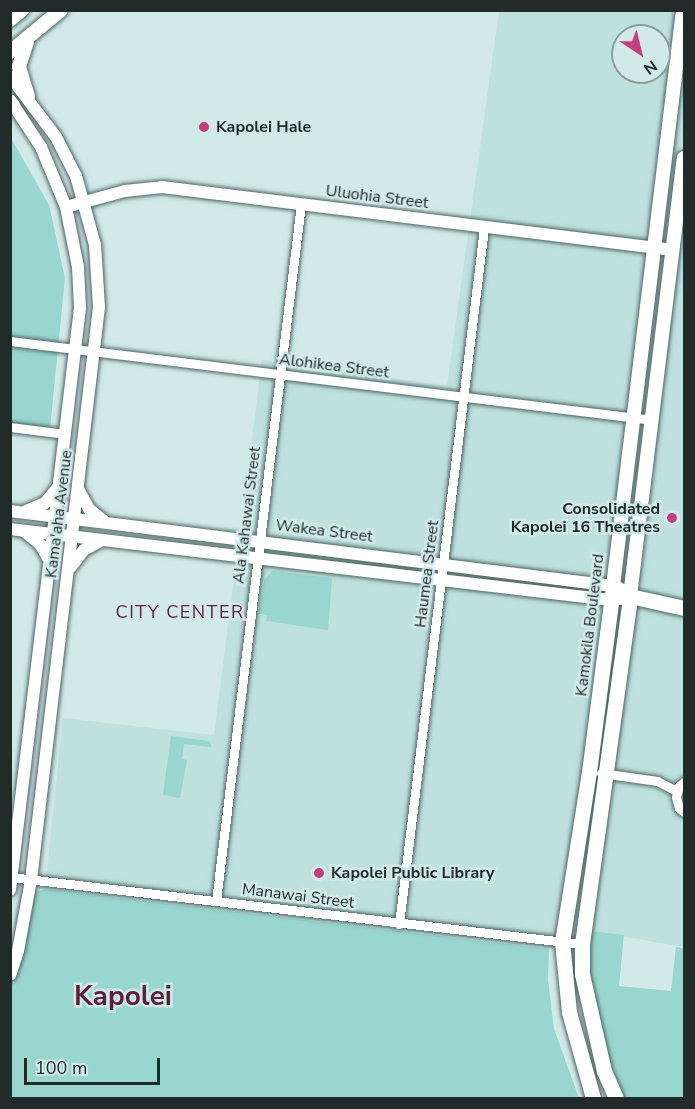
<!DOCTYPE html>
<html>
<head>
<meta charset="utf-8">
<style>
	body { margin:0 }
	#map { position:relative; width:695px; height:1109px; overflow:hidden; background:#d1eae7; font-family:"Nunito Sans",sans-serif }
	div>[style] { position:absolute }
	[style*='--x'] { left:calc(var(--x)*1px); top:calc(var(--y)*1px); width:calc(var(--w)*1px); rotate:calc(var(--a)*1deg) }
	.built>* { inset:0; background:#bee1dd }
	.green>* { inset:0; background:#99d6cf }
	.roads { filter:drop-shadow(0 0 2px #4e6462) drop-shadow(0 0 2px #4e6462) }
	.minor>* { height:9px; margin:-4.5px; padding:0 4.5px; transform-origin:4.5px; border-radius:4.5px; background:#fff }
	.tertiary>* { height:12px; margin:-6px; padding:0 6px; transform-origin:6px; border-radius:6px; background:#fff }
	.secondary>* { height:14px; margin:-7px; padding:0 7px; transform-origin:7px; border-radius:7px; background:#fff }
	.primary>* { height:15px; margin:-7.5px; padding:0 7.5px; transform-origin:7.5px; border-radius:7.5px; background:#fff }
	.dots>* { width:16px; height:16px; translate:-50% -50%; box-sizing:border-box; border:3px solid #d1eae7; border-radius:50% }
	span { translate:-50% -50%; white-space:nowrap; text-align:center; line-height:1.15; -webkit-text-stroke:5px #d1eae7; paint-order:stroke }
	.poi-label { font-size:16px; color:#212b2a; font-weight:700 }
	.left { translate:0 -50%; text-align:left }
	.right { translate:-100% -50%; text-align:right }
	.street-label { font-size:16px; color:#212b2a }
	.neighbourhood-label { font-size:18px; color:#5e1e3d; letter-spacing:1.5px }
	.town-label { font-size:28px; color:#5e1e3d; font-weight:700 }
	.frame { position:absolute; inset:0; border:12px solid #212b2a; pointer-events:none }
	.north { position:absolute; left:611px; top:24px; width:60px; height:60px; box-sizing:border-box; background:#d1eae7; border:2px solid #8b9e9b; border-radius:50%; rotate:145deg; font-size:16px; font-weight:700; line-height:24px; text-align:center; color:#212b2a }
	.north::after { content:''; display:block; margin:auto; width:21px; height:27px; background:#c43e81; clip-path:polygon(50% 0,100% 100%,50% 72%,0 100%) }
	.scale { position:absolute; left:24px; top:1058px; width:136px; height:27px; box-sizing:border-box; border:3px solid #212b2a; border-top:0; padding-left:8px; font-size:18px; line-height:21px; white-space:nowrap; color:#212b2a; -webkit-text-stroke:4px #d1eae7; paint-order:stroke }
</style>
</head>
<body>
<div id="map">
	<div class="built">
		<i style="clip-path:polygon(evenodd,499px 11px,684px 11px,684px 947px,591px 931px,549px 949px,45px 889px,63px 718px,214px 735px,262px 360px,447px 386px,499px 11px,623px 36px,659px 36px,659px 72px,623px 72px,623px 36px)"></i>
	</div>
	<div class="green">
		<i style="clip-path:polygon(10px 136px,49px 205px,65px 278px,50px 429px,11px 426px)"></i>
		<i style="clip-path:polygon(272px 571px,332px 578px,328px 630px,266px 621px,267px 615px,259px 614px,264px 580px)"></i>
		<i style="clip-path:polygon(171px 736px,209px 741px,211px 745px,211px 747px,184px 744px,182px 759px,187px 760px,180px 798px,163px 795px)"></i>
		<i style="clip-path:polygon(45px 889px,549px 949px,548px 980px,554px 1029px,579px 1098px,11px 1098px,10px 980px,33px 893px)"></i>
		<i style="clip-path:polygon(591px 931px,624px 935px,619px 986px,671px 991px,676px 947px,684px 948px,684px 1098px,624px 1098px,601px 1036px,592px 996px,589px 965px)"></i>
	</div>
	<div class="roads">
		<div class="minor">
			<i style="--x:10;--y:341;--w:648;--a:7"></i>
			<i style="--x:10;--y:427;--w:56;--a:7.1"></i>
			<i style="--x:601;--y:773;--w:57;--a:8.1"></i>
			<i style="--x:657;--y:781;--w:22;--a:27"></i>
			<i style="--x:684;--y:782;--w:6;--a:141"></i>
			<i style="--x:679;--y:786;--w:11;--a:105"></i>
			<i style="--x:676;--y:797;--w:11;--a:75"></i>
			<i style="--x:679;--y:808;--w:6;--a:39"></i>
			<i style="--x:10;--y:877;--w:576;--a:6.68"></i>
			<i style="--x:216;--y:901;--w:702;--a:-83.05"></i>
			<i style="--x:399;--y:924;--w:701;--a:-83.04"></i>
		</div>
		<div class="tertiary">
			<i style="--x:10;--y:76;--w:76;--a:53"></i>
			<i style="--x:56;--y:137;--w:44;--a:62.9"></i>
			<i style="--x:76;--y:176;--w:72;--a:74.6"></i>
			<i style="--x:95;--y:245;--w:62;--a:86.3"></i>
			<i style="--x:99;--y:307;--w:577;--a:96.77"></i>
			<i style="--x:31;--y:880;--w:72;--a:100.4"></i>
			<i style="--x:18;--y:951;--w:25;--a:108"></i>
			<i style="--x:10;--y:100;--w:56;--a:56.6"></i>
			<i style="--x:41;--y:147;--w:65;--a:67.4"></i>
			<i style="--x:66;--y:207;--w:61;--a:78.7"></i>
			<i style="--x:78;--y:267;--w:41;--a:87.2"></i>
			<i style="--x:80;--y:308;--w:586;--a:96.86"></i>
			<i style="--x:66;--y:207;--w:61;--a:-15.2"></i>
			<i style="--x:125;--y:191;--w:37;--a:-6"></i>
			<i style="--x:162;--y:187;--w:515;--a:7.03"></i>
			<i style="--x:78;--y:489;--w:23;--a:61"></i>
			<i style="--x:89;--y:509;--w:19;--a:39"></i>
			<i style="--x:10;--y:511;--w:608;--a:7.09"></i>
			<i style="--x:26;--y:511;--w:21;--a:-23"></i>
			<i style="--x:45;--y:503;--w:22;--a:-51"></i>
			<i style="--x:10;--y:529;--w:605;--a:6.74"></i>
			<i style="--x:24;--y:531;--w:21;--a:39"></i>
			<i style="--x:40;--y:544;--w:22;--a:60"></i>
			<i style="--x:71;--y:567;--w:21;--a:-53"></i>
			<i style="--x:84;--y:550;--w:21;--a:-29"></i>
		</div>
		<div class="secondary">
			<i style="--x:10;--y:20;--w:16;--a:-40"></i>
			<i style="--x:27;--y:42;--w:26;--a:108"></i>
			<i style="--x:19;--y:67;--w:31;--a:73"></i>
			<i style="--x:10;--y:52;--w:66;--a:-39.5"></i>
			<i style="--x:10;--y:102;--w:4;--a:45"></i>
			<i style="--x:613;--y:586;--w:580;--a:-83.07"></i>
			<i style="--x:621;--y:598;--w:9;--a:-13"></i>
			<i style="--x:630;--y:596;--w:441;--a:-83"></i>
		</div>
		<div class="primary">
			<i style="--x:593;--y:1098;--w:89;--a:-105.6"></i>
			<i style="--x:569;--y:1012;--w:70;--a:-95.7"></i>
			<i style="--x:562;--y:942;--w:172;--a:-81"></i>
			<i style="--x:589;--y:772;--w:188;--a:-82.6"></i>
			<i style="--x:613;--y:586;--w:20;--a:30"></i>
			<i style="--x:630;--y:596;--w:55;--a:12.5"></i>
			<i style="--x:616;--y:1098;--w:30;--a:-114"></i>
			<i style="--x:604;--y:1071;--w:99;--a:-102.8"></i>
			<i style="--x:582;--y:974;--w:30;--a:-90"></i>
			<i style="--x:582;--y:944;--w:351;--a:-82.1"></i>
		</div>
	</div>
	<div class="dots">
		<i style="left:204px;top:127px;background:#c43e81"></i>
		<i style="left:672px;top:518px;background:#c43e81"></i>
		<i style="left:319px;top:873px;background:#c43e81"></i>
	</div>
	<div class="poi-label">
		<span class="left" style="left:216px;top:127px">Kapolei Hale</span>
		<span class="right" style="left:660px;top:518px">Consolidated<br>Kapolei 16 Theatres</span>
		<span class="left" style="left:331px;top:873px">Kapolei Public Library</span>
	</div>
	<div class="street-label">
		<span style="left:377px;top:197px;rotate:7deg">Uluohia Street</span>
		<span style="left:334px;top:366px;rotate:7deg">Alohikea Street</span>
		<span style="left:59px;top:514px;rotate:-83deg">Kama'aha Avenue</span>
		<span style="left:247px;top:515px;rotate:-83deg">Ala Kahawai Street</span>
		<span style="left:324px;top:531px;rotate:7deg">Wakea Street</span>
		<span style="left:427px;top:574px;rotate:-83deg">Haumea Street</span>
		<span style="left:590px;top:625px;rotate:-83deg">Kamokila Boulevard</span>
		<span style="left:298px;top:896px;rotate:7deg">Manawai Street</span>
	</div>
	<div class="neighbourhood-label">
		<span style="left:180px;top:612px">CITY CENTER</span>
	</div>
	<div class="town-label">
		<span style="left:123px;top:996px">Kapolei</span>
	</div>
	<div class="frame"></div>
	<div class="north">N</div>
	<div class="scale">100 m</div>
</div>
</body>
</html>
